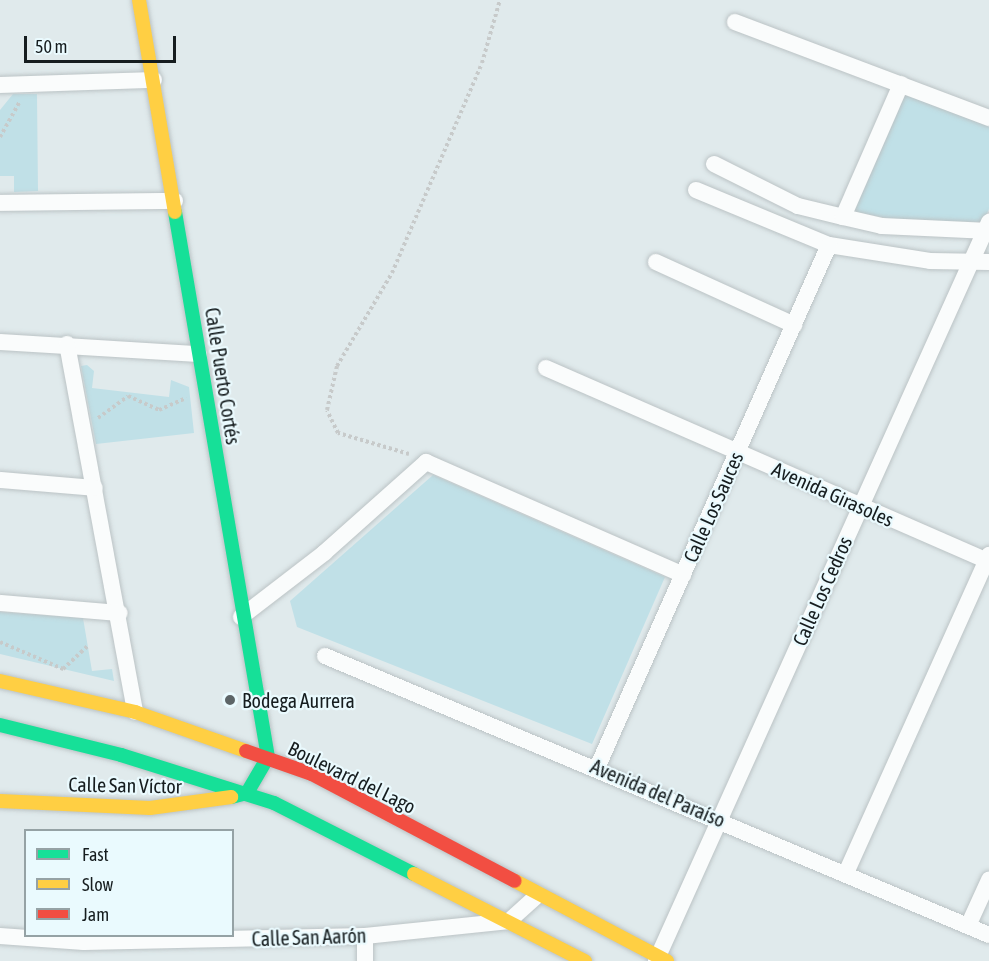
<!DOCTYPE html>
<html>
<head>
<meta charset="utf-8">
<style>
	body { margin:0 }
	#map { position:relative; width:989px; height:961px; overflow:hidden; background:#e0eaec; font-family:"Asap Condensed",sans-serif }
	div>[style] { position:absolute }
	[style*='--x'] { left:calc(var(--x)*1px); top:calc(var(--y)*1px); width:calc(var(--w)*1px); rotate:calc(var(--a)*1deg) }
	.green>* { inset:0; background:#c0e0e7 }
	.path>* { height:4px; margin-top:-2px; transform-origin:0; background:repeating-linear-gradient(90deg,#c7caca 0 3px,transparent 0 6px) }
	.roads { filter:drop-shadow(0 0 2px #bbc3c5) drop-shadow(0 0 2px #bbc3c5) }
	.street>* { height:16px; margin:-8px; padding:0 8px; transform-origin:8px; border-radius:8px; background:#fafcfc }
	.fast>* { height:14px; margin:-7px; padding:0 7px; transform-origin:7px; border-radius:7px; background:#16e098 }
	.slow>* { height:14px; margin:-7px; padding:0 7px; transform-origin:7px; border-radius:7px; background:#ffcf43 }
	.jam>* { height:14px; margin:-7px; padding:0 7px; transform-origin:7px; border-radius:7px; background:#f24e42 }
	.dots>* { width:16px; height:16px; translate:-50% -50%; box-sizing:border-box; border:3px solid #eafafe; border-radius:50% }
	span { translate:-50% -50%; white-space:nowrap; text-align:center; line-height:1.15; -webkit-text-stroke:4.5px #eafafe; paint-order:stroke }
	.street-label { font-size:20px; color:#161d1f }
	.poi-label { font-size:20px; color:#161d1f }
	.left { translate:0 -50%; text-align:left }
	.legend { position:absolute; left:24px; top:829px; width:210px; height:108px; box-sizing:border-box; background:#eafafe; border:2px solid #95a2a5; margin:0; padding:8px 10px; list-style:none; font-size:18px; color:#161d1f }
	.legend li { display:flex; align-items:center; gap:12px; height:30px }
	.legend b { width:30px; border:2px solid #95a2a5 }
	.scale { position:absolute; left:24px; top:36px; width:152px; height:27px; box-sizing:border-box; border:3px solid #161d1f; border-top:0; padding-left:8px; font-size:18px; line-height:21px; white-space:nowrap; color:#161d1f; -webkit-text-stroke:4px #eafafe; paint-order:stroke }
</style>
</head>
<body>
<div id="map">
	<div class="green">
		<i style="clip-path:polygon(903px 91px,989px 125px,989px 209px,983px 222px,896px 220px,851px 211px)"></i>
		<i style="clip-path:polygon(13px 94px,37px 94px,38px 191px,14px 192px,14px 176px,0 176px,0 110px)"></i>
		<i style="clip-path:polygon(87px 365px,94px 371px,92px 388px,169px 397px,171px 380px,189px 387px,194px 433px,96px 444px,81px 366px)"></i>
		<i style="clip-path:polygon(433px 475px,665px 577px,592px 744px,297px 627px,290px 601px)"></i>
		<i style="clip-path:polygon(0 612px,83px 618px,92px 671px,112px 669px,114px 681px,0 654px)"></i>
	</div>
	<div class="path">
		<i style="--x:0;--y:137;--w:41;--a:-60.9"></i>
		<i style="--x:98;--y:418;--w:37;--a:-36"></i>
		<i style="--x:128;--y:396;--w:34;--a:24"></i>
		<i style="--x:159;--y:410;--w:30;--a:-24"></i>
		<i style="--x:409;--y:454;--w:74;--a:-163.5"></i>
		<i style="--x:338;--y:433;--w:25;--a:-116"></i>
		<i style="--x:327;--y:410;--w:45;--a:-77.2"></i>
		<i style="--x:337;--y:366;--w:108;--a:-59.4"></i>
		<i style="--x:392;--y:273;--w:228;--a:-66.8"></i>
		<i style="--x:482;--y:63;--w:66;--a:-74.1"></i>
		<i style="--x:0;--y:642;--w:69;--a:23.2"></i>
		<i style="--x:63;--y:669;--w:34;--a:-43"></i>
	</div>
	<div class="roads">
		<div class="street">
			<i style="--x:735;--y:22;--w:272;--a:20.7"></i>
			<i style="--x:0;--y:85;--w:154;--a:-1.9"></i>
			<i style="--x:714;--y:164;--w:94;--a:26.6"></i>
			<i style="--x:798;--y:206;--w:46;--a:13.7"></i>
			<i style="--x:843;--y:217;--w:40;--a:13"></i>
			<i style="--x:882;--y:226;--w:107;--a:2.7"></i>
			<i style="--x:696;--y:190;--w:144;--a:22.5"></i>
			<i style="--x:829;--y:245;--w:102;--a:9"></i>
			<i style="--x:930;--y:261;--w:59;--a:1"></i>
			<i style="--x:0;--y:203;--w:175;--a:-0.7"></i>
			<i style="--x:843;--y:217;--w:145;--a:-66.4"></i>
			<i style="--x:656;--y:262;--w:152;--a:24.5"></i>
			<i style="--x:0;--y:342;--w:199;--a:3.5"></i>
			<i style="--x:67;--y:344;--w:374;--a:79.5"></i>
			<i style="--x:546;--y:368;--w:484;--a:23.6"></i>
			<i style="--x:0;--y:480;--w:95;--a:4.8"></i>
			<i style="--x:0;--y:603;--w:120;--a:4.8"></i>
			<i style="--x:241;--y:617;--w:105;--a:-37.6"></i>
			<i style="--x:324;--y:553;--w:137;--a:-41.7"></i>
			<i style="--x:426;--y:462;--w:281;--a:23.7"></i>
			<i style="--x:325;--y:656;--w:720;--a:22.79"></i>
			<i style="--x:597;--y:768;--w:572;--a:-66.08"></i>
			<i style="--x:846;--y:873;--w:349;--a:-65.8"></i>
			<i style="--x:968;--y:926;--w:51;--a:-65.5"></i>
			<i style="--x:0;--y:936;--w:84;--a:4.1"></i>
			<i style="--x:84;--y:942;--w:281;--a:-1.2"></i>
			<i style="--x:365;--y:936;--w:145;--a:-5.9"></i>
			<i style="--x:509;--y:921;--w:39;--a:-42"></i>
			<i style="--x:365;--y:936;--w:25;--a:90"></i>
			<i style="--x:656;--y:961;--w:811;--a:-65.74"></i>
		</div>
		<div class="fast">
			<i style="--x:175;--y:212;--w:553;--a:80.32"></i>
			<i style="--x:268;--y:757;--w:42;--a:120.3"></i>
			<i style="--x:247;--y:793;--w:16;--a:166"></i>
			<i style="--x:0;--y:725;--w:125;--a:13.9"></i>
			<i style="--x:121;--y:755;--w:160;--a:17.4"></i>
			<i style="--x:274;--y:803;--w:157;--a:26.9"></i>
		</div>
		<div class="slow">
			<i style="--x:139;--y:0;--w:215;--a:80.4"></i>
			<i style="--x:0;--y:681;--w:139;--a:12.9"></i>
			<i style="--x:135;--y:712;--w:118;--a:19.4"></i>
			<i style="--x:0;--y:801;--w:150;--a:2.7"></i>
			<i style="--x:150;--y:808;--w:82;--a:-7.7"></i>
			<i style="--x:414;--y:874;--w:192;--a:27"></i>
			<i style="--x:515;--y:881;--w:172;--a:27.8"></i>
		</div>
		<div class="jam">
			<i style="--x:246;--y:751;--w:70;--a:19.2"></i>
			<i style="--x:312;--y:774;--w:229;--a:27.8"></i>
		</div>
	</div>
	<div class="dots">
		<i style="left:230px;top:700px;background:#5d6567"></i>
	</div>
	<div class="street-label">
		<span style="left:223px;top:376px;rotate:81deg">Calle Puerto Cortés</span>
		<span style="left:833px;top:494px;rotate:24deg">Avenida Girasoles</span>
		<span style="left:713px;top:507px;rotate:-66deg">Calle Los Sauces</span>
		<span style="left:822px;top:591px;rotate:-66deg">Calle Los Cedros</span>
		<span style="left:352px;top:777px;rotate:26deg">Boulevard del Lago</span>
		<span style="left:125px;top:785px;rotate:1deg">Calle San Víctor</span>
		<span style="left:658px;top:793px;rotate:23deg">Avenida del Paraíso</span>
		<span style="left:309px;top:937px;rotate:-2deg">Calle San Aarón</span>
	</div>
	<div class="poi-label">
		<span class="left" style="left:242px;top:700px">Bodega Aurrera</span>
	</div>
	<ul class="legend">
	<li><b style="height:8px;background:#16e098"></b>Fast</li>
	<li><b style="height:8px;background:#ffcf43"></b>Slow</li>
	<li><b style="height:8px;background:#f24e42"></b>Jam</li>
	</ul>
	<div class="scale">50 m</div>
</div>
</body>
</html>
